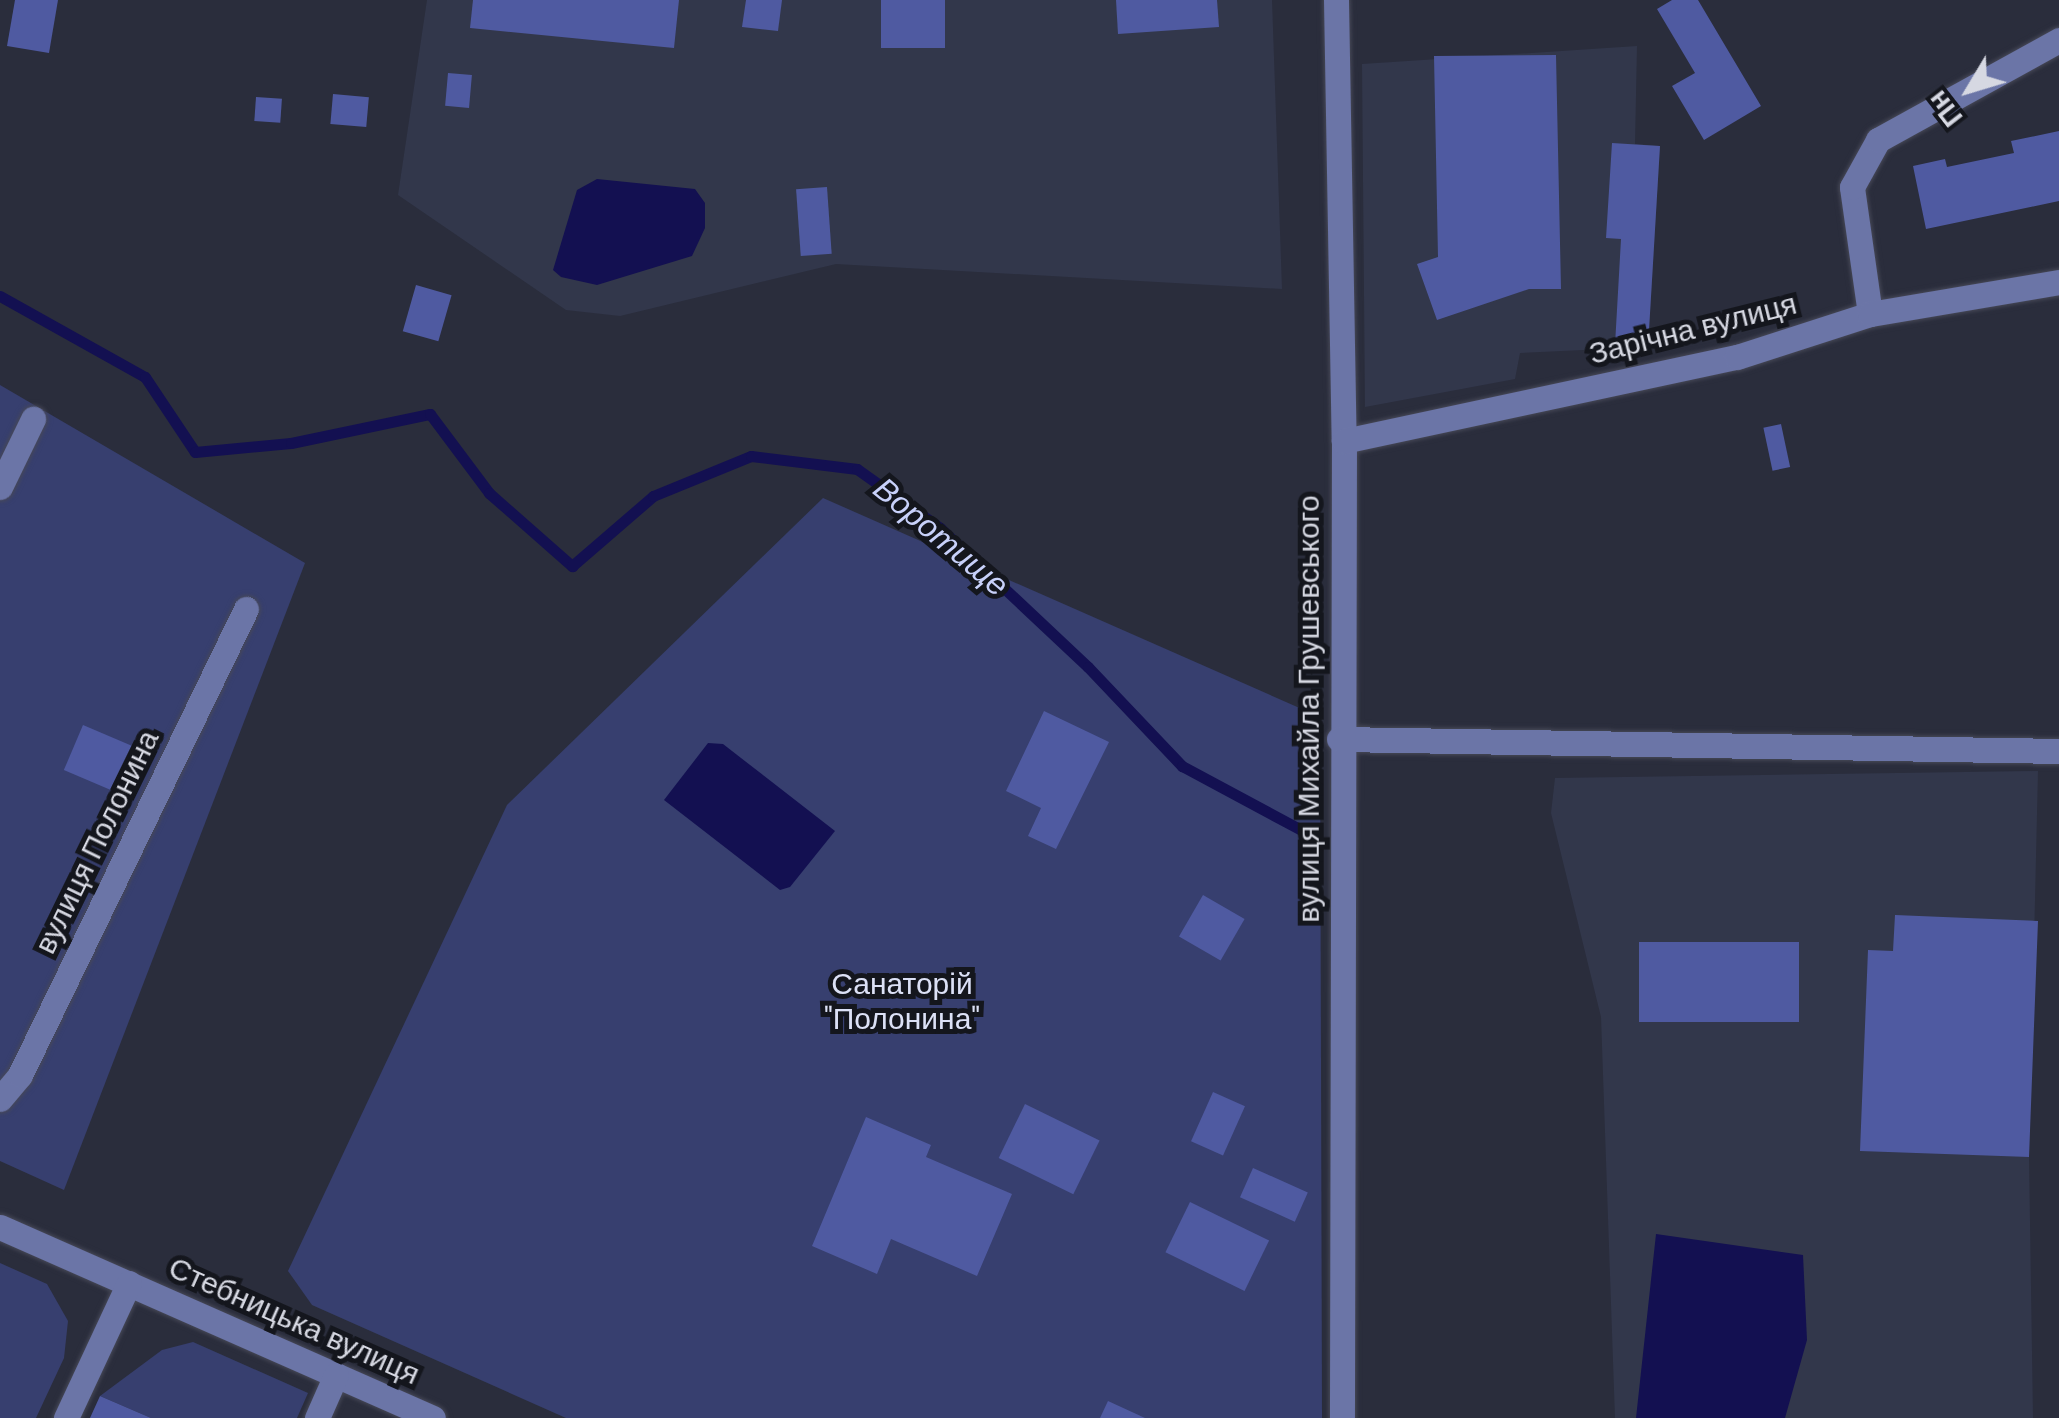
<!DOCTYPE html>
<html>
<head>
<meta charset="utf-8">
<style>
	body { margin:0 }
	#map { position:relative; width:2059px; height:1418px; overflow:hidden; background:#2a2d3c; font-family:"DM Sans",sans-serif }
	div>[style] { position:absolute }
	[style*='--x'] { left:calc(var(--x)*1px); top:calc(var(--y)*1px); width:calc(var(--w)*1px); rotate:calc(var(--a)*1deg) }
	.built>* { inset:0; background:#32374b }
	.green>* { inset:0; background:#373f6f }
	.water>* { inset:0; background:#131051 }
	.stream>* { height:11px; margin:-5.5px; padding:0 5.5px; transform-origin:5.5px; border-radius:5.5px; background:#131051 }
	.building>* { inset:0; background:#4f5aa1; transform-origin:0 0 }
	.roads { filter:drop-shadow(0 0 2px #464857) drop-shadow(0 0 2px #464857) }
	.minor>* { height:25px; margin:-12.5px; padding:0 12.5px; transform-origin:12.5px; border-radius:12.5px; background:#6b75a7 }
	span { translate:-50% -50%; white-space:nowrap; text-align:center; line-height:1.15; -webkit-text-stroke:10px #14161d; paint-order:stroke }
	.street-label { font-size:30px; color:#d6d8e2 }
	.park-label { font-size:30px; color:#dce1f6 }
	.water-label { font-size:32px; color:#c8d1fa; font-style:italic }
	.north { position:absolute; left:1919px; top:40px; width:100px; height:100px; -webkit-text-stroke:8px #14161d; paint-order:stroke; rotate:232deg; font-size:28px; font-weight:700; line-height:40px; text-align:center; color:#d6d8e2 }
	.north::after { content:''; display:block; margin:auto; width:35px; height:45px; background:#d6d8e2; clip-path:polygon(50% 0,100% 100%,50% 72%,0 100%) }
</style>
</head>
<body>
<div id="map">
	<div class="built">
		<i style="clip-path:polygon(427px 0,1272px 0,1282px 289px,836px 264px,620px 316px,566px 310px,398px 195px)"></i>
		<i style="clip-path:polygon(1637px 46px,1635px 144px,1660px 146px,1648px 347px,1520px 353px,1515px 379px,1365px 407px,1362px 64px)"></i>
		<i style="clip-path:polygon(2038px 771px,2029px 1157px,2033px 1418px,1615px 1418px,1601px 1017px,1551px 813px,1555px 778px)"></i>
	</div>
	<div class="green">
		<i style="clip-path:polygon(0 385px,305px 563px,64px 1190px,0 1161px)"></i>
		<i style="clip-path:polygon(823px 498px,1320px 717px,1322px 1418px,566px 1418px,312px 1305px,288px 1271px,507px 805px)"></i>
		<i style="clip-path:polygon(0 1263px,47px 1284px,68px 1321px,64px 1358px,36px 1418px,0 1418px)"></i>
		<i style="clip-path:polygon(193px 1342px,308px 1393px,297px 1418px,151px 1418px,100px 1396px,162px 1350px)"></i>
	</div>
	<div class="water">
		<i style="clip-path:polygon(597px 179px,695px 189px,705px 203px,705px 228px,692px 256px,597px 285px,561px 277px,553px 270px,577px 190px)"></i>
		<i style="clip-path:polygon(708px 743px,723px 744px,835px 831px,790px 887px,780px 890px,664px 800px)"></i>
		<i style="clip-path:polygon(1656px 1234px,1803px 1255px,1807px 1340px,1785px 1418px,1636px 1418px)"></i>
	</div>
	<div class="stream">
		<i style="--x:0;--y:296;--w:166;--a:29.2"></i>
		<i style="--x:145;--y:377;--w:90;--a:56.3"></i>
		<i style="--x:195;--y:452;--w:96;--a:-5.4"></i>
		<i style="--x:291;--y:443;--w:142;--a:-11.8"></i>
		<i style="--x:430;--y:414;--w:99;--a:53.2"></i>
		<i style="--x:489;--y:493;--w:111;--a:41.3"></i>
		<i style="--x:572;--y:566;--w:107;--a:-40.8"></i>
		<i style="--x:653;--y:496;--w:106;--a:-22.2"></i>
		<i style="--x:751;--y:456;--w:107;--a:7"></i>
		<i style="--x:857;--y:469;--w:102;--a:35.4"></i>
		<i style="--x:940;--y:528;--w:203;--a:43.2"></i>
		<i style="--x:1088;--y:667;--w:137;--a:46.5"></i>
		<i style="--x:1182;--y:766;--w:137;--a:28.2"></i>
	</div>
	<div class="building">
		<i style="clip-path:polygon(15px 0,58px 0,49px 53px,7px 46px)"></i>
		<i style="clip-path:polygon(473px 0,679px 0,674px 48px,470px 28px)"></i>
		<i style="clip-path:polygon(746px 0,782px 0,778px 31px,742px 27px)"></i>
		<i style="left:881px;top:0;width:64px;height:48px"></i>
		<i style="clip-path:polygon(1116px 0,1217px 0,1219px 27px,1118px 34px)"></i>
		<i style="clip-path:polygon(1672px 0,1698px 0,1761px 106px,1704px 140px,1672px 86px,1695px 73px,1657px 9px)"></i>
		<i style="clip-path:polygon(1556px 55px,1561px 289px,1529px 289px,1437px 320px,1417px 264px,1438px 257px,1434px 56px)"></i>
		<i style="left:448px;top:73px;width:24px;height:33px;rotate:5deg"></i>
		<i style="left:333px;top:94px;width:36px;height:30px;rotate:5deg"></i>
		<i style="left:256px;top:97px;width:26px;height:24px;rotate:4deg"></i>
		<i style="clip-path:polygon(2059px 131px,2059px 201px,1926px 229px,1913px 166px,1945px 159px,1947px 167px,2014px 153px,2011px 141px)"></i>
		<i style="clip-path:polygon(1612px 143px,1660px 146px,1648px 347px,1615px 345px,1621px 239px,1606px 238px)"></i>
		<i style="left:827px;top:187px;width:67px;height:31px;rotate:86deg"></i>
		<i style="left:416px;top:285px;width:37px;height:48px;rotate:16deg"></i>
		<i style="left:1781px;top:424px;width:44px;height:18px;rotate:78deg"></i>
		<i style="clip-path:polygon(1044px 711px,1109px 742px,1056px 849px,1028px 836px,1041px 808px,1006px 791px)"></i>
		<i style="left:83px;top:725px;width:58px;height:49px;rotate:23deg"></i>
		<i style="left:1203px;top:895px;width:48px;height:48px;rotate:30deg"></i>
		<i style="clip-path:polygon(1895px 915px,2038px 921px,2029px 1157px,1860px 1151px,1868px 950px,1893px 951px)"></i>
		<i style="left:1639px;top:942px;width:160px;height:80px"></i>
		<i style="left:1213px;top:1092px;width:35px;height:54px;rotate:24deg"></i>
		<i style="left:1025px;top:1104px;width:83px;height:60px;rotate:26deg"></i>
		<i style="clip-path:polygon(866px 1117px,931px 1145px,926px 1157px,1012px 1194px,977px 1276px,891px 1239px,877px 1274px,812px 1246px)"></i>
		<i style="left:1253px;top:1168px;width:60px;height:32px;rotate:24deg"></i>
		<i style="left:1190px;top:1202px;width:88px;height:56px;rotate:26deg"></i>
		<i style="clip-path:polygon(100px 1396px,151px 1418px,90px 1418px)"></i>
		<i style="clip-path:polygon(1108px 1401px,1145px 1418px,1100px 1418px)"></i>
	</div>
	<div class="roads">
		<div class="minor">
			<i style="--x:1336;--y:0;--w:441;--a:89"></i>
			<i style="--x:1344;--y:441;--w:977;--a:90.12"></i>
			<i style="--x:1870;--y:314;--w:128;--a:-98.1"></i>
			<i style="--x:1852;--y:187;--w:54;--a:-61"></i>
			<i style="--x:1878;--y:140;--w:207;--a:-28.9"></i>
			<i style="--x:1344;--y:441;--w:402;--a:-12.1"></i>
			<i style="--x:1737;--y:357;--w:140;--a:-17.9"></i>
			<i style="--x:1870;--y:314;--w:192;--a:-9.6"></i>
			<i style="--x:0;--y:487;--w:76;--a:-64.1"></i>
			<i style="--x:1339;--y:739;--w:720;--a:0.95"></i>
			<i style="--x:0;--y:1099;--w:31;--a:-50"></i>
			<i style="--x:20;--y:1075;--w:518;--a:-64.13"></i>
			<i style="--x:0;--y:1227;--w:473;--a:23.8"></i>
			<i style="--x:66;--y:1418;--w:149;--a:-65"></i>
			<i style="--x:317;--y:1418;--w:47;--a:-66.2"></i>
		</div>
	</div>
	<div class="street-label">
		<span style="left:1693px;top:329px;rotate:-14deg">Зарічна вулиця</span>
		<span style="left:1309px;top:709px;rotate:-90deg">вулиця Михайла Грушевського</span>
		<span style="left:97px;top:842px;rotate:-64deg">вулиця Полонина</span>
		<span style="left:294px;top:1321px;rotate:24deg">Стебницька вулиця</span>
	</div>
	<div class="park-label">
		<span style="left:902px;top:1001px">Санаторій<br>"Полонина"</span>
	</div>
	<div class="water-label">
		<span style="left:941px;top:537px;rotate:40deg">Воротище</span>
	</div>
	<div class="north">Пн</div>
</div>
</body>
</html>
